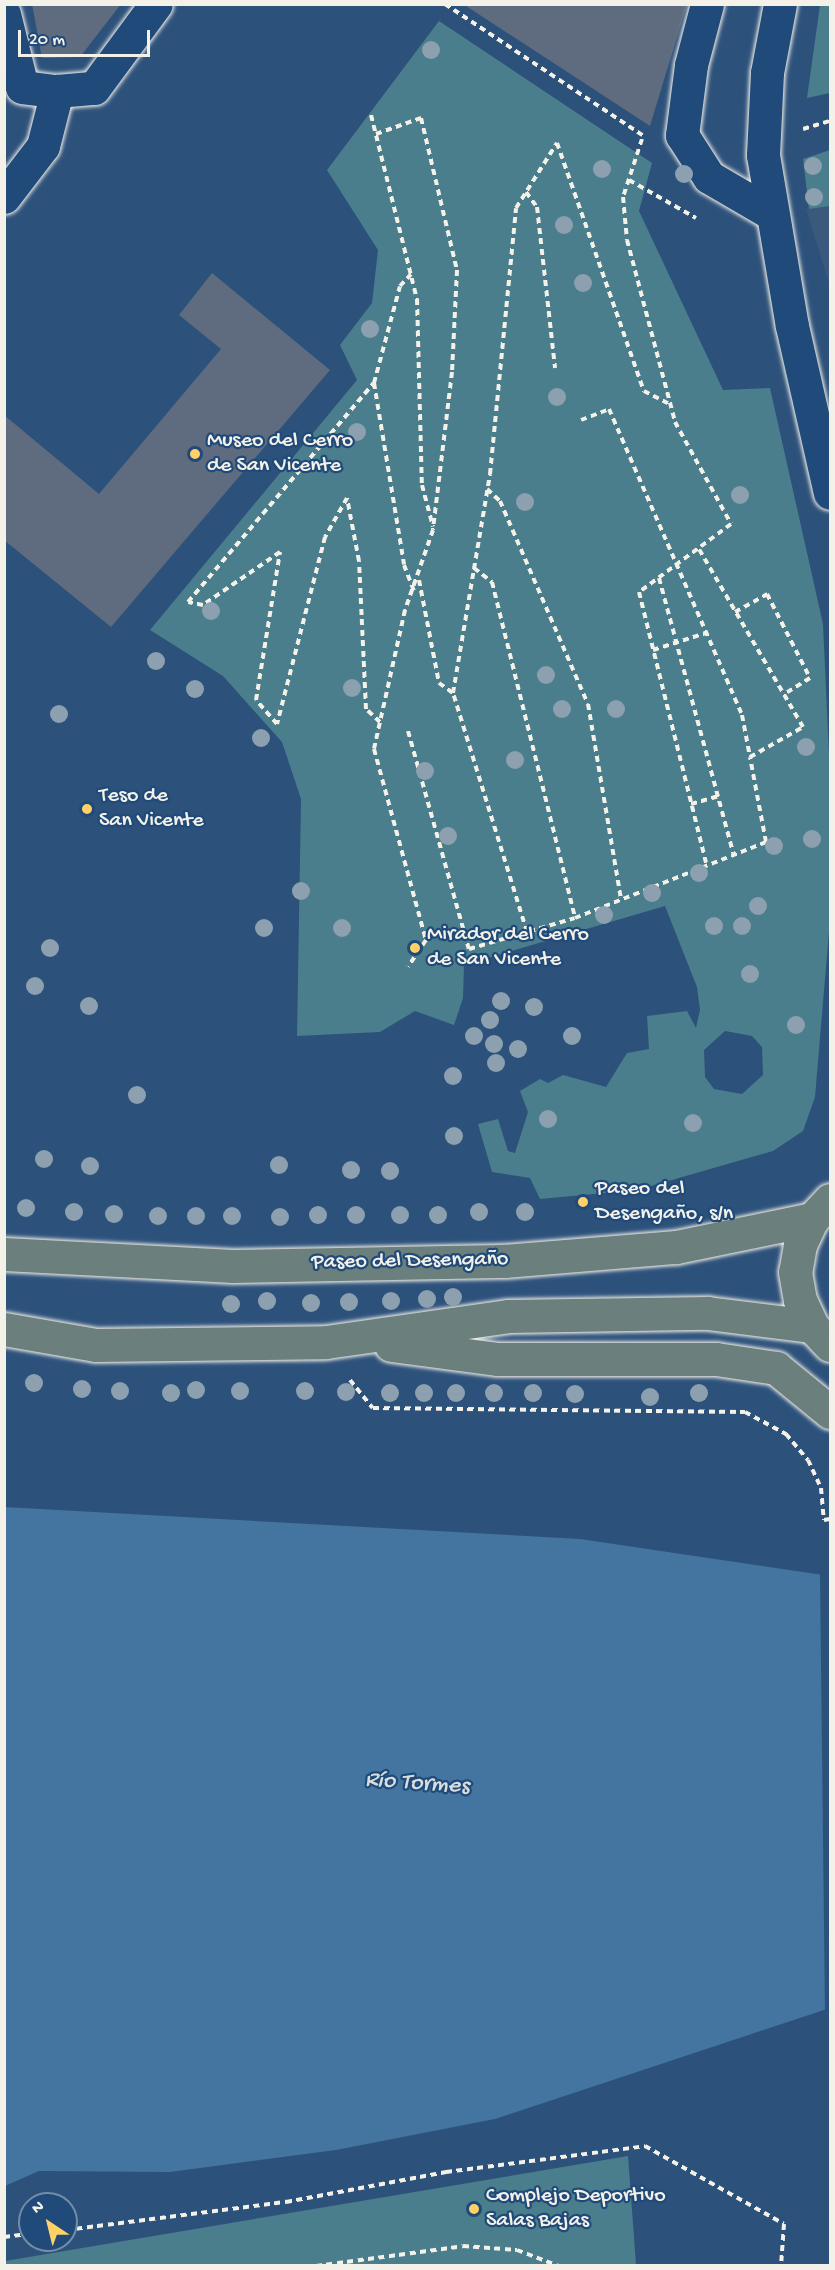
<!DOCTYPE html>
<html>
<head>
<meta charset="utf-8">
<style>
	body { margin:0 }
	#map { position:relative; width:835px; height:2270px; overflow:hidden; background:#2c517b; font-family:"Gochi Hand",sans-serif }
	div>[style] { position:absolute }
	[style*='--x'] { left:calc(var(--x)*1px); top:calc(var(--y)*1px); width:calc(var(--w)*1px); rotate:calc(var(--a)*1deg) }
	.built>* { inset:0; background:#3b597c }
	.green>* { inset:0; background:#4a7e8c }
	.water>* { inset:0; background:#4375a0 }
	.pier>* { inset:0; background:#2c517b }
	.building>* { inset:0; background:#5f6c7f }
	.path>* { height:4px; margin-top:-2px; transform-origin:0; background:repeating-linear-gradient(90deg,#f4f1e8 0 6px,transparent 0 10.5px) }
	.roads { filter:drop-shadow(0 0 2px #f4f1e8) drop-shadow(0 0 2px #f4f1e8) }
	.street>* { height:33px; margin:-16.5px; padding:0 16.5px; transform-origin:16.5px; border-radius:16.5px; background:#1f4a7a }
	.highway>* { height:33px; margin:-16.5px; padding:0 16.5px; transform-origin:16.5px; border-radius:16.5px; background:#6b7f7c }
	.trees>* { width:18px; height:18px; margin:-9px; border-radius:50%; background:#8ca0af }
	.dots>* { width:16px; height:16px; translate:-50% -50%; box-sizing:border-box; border:3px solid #1f4a7a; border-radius:50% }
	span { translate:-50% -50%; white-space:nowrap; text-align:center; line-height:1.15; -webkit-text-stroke:4.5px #1f4a7a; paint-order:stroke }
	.poi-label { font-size:22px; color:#f4f1e8 }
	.left { translate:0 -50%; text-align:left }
	.street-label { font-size:22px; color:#f4f1e8 }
	.water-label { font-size:24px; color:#d9dedd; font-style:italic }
	.frame { position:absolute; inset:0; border:6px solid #f4f1e8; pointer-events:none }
	.north { position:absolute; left:18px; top:2192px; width:60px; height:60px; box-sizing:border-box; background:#1f4a7a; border:2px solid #748da6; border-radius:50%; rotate:325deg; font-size:16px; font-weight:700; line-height:24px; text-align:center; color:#f4f1e8 }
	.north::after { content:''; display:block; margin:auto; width:21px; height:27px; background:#ffd166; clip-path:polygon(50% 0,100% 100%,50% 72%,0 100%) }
	.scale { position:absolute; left:18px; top:30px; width:132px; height:27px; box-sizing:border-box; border:3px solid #f4f1e8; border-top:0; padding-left:8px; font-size:18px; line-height:21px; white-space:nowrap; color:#f4f1e8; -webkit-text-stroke:4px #1f4a7a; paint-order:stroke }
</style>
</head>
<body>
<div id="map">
	<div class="built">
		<i style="clip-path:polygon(830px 206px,830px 287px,806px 209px)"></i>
	</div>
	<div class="green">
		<i style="clip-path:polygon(820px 5px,830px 5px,830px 93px,807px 98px)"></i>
		<i style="clip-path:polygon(evenodd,439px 21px,652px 163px,639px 211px,723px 390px,770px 388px,823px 624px,830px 776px,830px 920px,815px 1097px,803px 1131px,773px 1151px,637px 1190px,540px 1199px,530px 1178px,492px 1172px,478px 1124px,498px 1119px,508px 1151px,515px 1153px,528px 1112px,520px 1091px,540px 1079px,548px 1083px,563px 1075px,606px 1087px,627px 1053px,649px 1049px,647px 1016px,687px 1011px,696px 1028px,700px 1010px,697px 987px,665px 906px,464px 965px,463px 998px,454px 1025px,415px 1011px,380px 1032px,297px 1036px,301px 799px,282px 742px,223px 676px,150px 630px,357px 380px,340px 345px,372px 303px,378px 250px,327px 170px,439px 21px,725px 1031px,752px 1036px,762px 1047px,763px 1075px,742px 1094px,714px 1089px,705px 1077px,704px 1050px,725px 1031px)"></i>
		<i style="clip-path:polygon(830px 150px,830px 206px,809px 209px,803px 159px)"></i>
		<i style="clip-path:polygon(628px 2156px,636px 2265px,5px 2265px,5px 2261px)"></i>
	</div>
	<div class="water">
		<i style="clip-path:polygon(4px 1507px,580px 1539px,830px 1576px,830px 2008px,495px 2119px,336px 2150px,170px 2172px,39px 2171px,5px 2186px)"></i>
	</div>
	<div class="pier">
		<i style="clip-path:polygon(820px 1572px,830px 1573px,830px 2011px,825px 2013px)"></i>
	</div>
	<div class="building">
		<i style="clip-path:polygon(32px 4px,121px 4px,80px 57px,42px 58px)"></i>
		<i style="clip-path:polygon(463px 4px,687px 4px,650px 126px)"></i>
		<i style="clip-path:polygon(212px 273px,330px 370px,111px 627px,4px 540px,4px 415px,99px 494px,221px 349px,179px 315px)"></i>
	</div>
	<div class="path">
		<i style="--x:445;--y:4;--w:237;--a:33.6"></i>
		<i style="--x:371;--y:115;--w:190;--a:76"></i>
		<i style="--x:417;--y:299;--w:186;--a:88.5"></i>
		<i style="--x:422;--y:485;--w:43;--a:75.3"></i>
		<i style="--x:803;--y:129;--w:28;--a:-17"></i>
		<i style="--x:376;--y:134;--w:48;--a:-19.6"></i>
		<i style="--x:421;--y:118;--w:156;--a:76.7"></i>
		<i style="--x:457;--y:270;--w:102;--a:92.8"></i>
		<i style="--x:452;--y:372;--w:159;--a:96.9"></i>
		<i style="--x:433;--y:530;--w:85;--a:109.3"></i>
		<i style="--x:405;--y:610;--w:142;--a:102.6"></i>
		<i style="--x:374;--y:749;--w:198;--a:74.8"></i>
		<i style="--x:426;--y:940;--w:32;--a:124"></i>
		<i style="--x:642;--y:139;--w:61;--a:108.1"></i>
		<i style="--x:623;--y:197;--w:43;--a:84.7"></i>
		<i style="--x:627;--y:240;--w:188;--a:75.2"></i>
		<i style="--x:675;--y:422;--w:116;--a:61.2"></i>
		<i style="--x:731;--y:524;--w:114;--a:143.5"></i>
		<i style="--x:639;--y:592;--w:279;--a:76.1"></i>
		<i style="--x:629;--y:180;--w:77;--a:29.6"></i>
		<i style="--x:526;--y:192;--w:19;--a:54"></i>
		<i style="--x:537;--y:207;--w:162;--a:83.6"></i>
		<i style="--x:374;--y:383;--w:184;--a:80.6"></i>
		<i style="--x:404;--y:565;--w:28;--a:69"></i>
		<i style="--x:581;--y:420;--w:30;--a:-21"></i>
		<i style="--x:609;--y:409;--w:334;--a:66.5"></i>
		<i style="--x:742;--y:715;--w:43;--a:79.2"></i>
		<i style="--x:487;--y:489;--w:18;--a:43"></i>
		<i style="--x:500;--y:501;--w:221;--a:66.6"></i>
		<i style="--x:588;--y:704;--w:198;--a:80.4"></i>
		<i style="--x:474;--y:568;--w:23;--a:38"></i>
		<i style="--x:492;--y:582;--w:346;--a:76.1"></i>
		<i style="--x:659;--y:578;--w:285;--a:74.9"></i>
		<i style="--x:419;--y:580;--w:105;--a:79"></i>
		<i style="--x:439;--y:683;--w:17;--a:36"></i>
		<i style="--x:735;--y:612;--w:37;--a:-29"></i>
		<i style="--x:767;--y:594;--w:94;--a:62.9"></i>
		<i style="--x:810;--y:678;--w:31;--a:148"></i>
		<i style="--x:653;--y:650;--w:56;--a:-17.8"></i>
		<i style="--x:380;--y:722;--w:19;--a:-137"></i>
		<i style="--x:366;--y:709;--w:148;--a:-92.7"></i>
		<i style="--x:359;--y:561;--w:64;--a:-100.8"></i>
		<i style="--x:347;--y:498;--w:45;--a:119.4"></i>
		<i style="--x:325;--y:537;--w:193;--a:104.4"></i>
		<i style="--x:277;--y:724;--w:32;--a:-131"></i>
		<i style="--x:256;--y:700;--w:150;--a:-80.8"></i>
		<i style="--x:280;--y:552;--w:93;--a:145.5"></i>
		<i style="--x:203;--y:605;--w:15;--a:-169"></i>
		<i style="--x:188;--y:602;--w:287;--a:-49.7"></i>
		<i style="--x:374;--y:383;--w:100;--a:-75"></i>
		<i style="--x:400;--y:286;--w:16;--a:-47"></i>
		<i style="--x:408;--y:731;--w:226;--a:74.4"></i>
		<i style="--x:469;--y:949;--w:110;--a:-16.3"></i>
		<i style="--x:575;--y:918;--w:206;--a:-21.7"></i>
		<i style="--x:766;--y:842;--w:86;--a:-100.7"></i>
		<i style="--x:750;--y:757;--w:61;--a:-29.5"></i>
		<i style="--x:803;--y:727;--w:206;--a:-120.3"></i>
		<i style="--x:691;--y:804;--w:29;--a:-16"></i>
		<i style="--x:527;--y:932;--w:250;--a:-107.2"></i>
		<i style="--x:453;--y:693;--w:222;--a:-80.4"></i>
		<i style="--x:490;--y:474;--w:267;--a:-84.4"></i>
		<i style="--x:516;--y:208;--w:77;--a:-57.8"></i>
		<i style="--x:557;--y:143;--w:263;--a:70.7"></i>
		<i style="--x:644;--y:391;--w:29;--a:27"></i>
		<i style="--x:350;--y:1380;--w:36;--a:51"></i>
		<i style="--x:373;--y:1408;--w:372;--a:0.6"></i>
		<i style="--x:745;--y:1412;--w:47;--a:28.2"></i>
		<i style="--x:786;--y:1434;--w:34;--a:50"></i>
		<i style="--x:808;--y:1460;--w:31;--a:65"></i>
		<i style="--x:821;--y:1488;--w:32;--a:85"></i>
		<i style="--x:824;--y:1520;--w:6;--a:-9"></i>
		<i style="--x:66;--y:2230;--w:222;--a:-7.3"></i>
		<i style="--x:286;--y:2202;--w:163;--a:-10.6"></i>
		<i style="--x:446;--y:2172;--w:201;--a:-7.4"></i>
		<i style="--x:645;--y:2146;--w:159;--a:29.3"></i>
		<i style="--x:784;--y:2224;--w:42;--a:94.1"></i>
		<i style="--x:4;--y:2237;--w:26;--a:-7"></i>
		<i style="--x:316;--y:2266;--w:148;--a:-7.7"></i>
		<i style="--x:463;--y:2246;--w:54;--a:4.2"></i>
		<i style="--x:517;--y:2250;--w:45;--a:20.9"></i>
	</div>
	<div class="roads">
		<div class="street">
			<i style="--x:707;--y:4;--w:63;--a:104.7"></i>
			<i style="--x:691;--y:65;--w:71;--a:97.3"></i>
			<i style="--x:682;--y:135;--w:50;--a:57.3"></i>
			<i style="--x:709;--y:177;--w:69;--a:30.3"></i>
			<i style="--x:780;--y:4;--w:70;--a:100.7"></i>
			<i style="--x:767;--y:73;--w:82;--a:92.8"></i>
			<i style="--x:763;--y:155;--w:173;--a:80.4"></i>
			<i style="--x:792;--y:326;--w:171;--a:77.2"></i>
			<i style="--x:4;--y:14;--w:75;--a:76.1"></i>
			<i style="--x:22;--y:87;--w:35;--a:7"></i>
			<i style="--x:57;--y:91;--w:37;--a:-5"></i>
			<i style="--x:94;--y:88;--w:104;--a:-53.6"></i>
			<i style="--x:4;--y:197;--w:64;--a:-52.6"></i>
			<i style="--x:43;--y:146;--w:57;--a:-75.7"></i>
		</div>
		<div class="highway">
			<i style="--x:830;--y:1200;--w:26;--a:133"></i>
			<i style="--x:812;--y:1219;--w:29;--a:115"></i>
			<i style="--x:800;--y:1245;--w:27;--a:100"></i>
			<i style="--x:795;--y:1272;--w:28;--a:80"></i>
			<i style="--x:800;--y:1300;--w:29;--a:65"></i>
			<i style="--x:812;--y:1326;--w:26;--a:47"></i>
			<i style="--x:4;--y:1254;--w:229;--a:3"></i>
			<i style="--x:233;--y:1266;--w:271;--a:-1.1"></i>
			<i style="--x:504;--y:1261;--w:173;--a:-4.7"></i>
			<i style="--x:676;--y:1247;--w:139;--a:-11.6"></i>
			<i style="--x:4;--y:1329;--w:93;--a:9.9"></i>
			<i style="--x:96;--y:1345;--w:230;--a:-0.7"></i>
			<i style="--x:326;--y:1342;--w:184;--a:-8.1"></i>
			<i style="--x:508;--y:1316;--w:199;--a:-0.9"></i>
			<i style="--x:707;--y:1313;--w:106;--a:7.1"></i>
			<i style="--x:391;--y:1345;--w:108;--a:7.5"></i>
			<i style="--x:498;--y:1359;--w:218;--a:0"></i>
			<i style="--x:716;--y:1359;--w:61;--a:8.5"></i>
			<i style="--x:776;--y:1368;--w:70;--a:39.2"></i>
		</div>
	</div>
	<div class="trees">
		<i style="left:431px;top:50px"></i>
		<i style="left:813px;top:166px"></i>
		<i style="left:602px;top:169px"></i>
		<i style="left:684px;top:174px"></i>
		<i style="left:814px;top:197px"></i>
		<i style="left:564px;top:225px"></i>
		<i style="left:583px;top:283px"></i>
		<i style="left:370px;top:329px"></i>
		<i style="left:557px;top:397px"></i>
		<i style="left:357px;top:432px"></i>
		<i style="left:740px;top:495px"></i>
		<i style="left:525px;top:502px"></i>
		<i style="left:211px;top:611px"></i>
		<i style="left:156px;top:661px"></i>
		<i style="left:546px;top:675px"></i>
		<i style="left:352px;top:688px"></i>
		<i style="left:195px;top:689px"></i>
		<i style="left:562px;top:709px"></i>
		<i style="left:616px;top:709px"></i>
		<i style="left:59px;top:714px"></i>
		<i style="left:261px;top:738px"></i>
		<i style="left:806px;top:747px"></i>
		<i style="left:515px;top:760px"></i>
		<i style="left:425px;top:771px"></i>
		<i style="left:448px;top:836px"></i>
		<i style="left:812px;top:839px"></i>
		<i style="left:774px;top:846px"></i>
		<i style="left:699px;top:873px"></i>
		<i style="left:301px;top:891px"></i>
		<i style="left:652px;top:893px"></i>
		<i style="left:758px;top:906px"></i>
		<i style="left:604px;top:915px"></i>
		<i style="left:714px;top:926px"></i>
		<i style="left:742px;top:926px"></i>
		<i style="left:264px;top:928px"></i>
		<i style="left:342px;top:928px"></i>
		<i style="left:50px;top:948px"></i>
		<i style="left:750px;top:974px"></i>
		<i style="left:35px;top:986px"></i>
		<i style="left:501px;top:1001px"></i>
		<i style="left:89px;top:1006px"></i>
		<i style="left:534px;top:1007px"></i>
		<i style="left:490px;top:1020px"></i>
		<i style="left:796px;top:1025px"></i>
		<i style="left:474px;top:1036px"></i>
		<i style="left:572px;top:1036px"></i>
		<i style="left:494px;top:1044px"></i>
		<i style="left:518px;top:1049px"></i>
		<i style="left:496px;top:1063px"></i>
		<i style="left:453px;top:1076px"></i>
		<i style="left:137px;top:1095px"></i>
		<i style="left:548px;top:1119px"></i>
		<i style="left:693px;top:1123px"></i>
		<i style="left:454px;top:1136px"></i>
		<i style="left:44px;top:1159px"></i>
		<i style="left:279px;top:1165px"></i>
		<i style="left:90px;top:1166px"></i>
		<i style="left:351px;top:1170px"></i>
		<i style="left:390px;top:1171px"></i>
		<i style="left:26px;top:1208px"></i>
		<i style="left:74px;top:1212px"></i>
		<i style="left:479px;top:1212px"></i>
		<i style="left:525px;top:1212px"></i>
		<i style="left:114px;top:1214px"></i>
		<i style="left:318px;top:1215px"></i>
		<i style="left:356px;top:1215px"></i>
		<i style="left:400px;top:1215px"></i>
		<i style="left:438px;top:1215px"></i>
		<i style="left:158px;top:1216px"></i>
		<i style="left:196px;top:1216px"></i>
		<i style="left:232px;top:1216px"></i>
		<i style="left:280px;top:1217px"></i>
		<i style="left:453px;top:1297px"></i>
		<i style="left:427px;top:1299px"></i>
		<i style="left:267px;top:1301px"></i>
		<i style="left:391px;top:1301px"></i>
		<i style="left:349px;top:1302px"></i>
		<i style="left:311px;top:1303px"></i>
		<i style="left:231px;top:1304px"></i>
		<i style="left:34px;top:1383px"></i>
		<i style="left:82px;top:1389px"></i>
		<i style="left:196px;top:1390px"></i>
		<i style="left:120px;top:1391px"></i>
		<i style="left:240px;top:1391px"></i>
		<i style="left:305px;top:1391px"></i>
		<i style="left:346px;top:1392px"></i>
		<i style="left:171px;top:1393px"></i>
		<i style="left:390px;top:1393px"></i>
		<i style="left:424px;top:1393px"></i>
		<i style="left:456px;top:1393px"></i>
		<i style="left:494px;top:1393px"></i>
		<i style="left:533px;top:1393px"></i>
		<i style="left:699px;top:1393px"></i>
		<i style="left:575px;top:1394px"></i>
		<i style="left:650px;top:1397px"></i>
	</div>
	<div class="dots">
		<i style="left:195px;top:454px;background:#ffd166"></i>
		<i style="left:87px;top:809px;background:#ffd166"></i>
		<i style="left:415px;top:948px;background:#ffd166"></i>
		<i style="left:583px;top:1202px;background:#ffd166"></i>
		<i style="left:474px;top:2209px;background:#ffd166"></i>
	</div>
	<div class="poi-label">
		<span class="left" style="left:207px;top:454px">Museo del Cerro<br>de San Vicente</span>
		<span class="left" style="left:99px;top:809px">Teso de<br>San Vicente</span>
		<span class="left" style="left:427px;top:948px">Mirador del Cerro<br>de San Vicente</span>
		<span class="left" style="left:595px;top:1202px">Paseo del<br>Desengaño, s/n</span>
		<span class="left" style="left:486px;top:2209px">Complejo Deportivo<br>Salas Bajas</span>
	</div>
	<div class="street-label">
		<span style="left:410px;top:1262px;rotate:-1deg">Paseo del Desengaño</span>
	</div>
	<div class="water-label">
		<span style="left:417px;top:1784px;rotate:4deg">Río Tormes</span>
	</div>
	<div class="frame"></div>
	<div class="north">N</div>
	<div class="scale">20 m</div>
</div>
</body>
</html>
